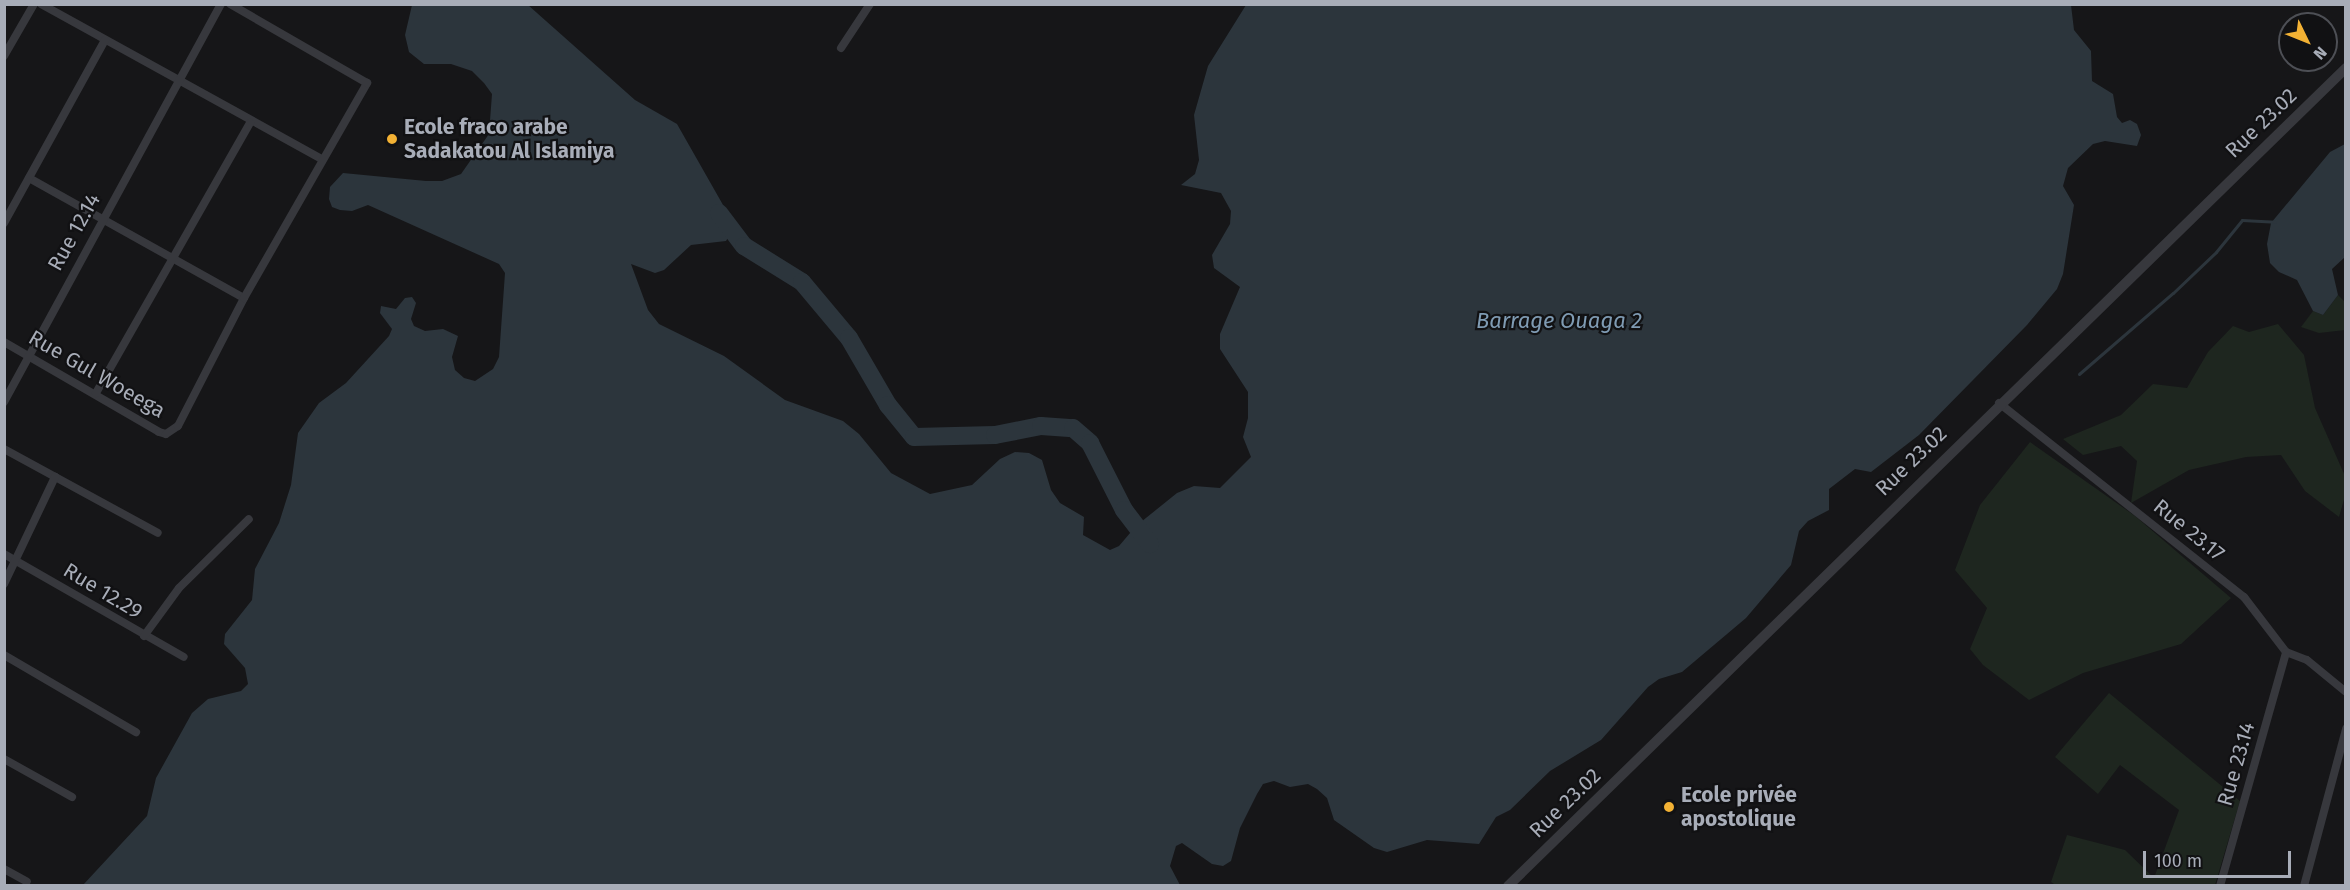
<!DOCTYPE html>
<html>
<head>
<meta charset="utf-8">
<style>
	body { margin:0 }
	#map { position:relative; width:2350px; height:890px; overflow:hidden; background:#161618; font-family:"Fira Sans",sans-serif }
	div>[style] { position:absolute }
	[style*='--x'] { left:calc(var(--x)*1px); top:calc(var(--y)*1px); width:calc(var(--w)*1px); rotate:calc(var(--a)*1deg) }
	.green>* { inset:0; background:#1e261f }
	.water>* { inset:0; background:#2c353c }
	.stream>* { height:3px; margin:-1.5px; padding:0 1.5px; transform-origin:1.5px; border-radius:1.5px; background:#2c353c }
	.river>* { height:18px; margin:-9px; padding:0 9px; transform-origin:9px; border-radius:9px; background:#2c353c }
	.minor>* { height:8px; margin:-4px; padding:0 4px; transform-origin:4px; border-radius:4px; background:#37383d }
	.tertiary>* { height:10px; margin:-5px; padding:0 5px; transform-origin:5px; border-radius:5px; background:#37383d }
	.dots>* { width:16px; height:16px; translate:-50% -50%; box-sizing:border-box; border:3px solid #111113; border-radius:50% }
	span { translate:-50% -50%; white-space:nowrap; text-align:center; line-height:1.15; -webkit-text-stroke:4.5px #111113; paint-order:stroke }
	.street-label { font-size:21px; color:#a8adb8 }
	.poi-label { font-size:21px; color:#a8adb8; font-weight:700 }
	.left { translate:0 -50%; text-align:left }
	.water-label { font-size:22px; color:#7f9bb3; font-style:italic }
	.frame { position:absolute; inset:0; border:6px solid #a8adb8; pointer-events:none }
	.north { position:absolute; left:2278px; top:12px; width:60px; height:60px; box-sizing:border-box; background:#111113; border:2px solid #4d4f55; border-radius:50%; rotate:133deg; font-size:16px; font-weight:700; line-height:24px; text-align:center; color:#a8adb8 }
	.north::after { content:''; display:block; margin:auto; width:21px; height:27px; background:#f2b134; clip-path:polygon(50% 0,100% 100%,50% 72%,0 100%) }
	.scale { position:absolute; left:2143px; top:851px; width:148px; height:27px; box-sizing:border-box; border:3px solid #a8adb8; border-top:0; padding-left:8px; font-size:18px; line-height:21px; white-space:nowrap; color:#a8adb8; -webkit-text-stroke:4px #111113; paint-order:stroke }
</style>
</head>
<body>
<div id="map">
	<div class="green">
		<i style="clip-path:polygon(2338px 295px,2345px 302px,2345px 330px,2319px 333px,2301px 327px,2313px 311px,2323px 315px)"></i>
		<i style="clip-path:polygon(2278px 324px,2304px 355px,2315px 408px,2345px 476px,2345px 496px,2339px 517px,2305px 491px,2281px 455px,2246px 457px,2189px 470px,2131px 503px,2137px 461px,2121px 446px,2083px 455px,2063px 439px,2121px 415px,2153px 384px,2187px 388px,2208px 352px,2233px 326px,2249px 332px)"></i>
		<i style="clip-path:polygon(2030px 442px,2135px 516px,2231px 598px,2181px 644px,2083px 673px,2029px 700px,1983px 665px,1970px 649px,1987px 608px,1955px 570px,1980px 505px)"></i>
		<i style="clip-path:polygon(2109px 693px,2240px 801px,2215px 885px,2057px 886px,2051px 882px,2067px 835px,2125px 850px,2154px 878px,2179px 810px,2120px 765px,2098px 794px,2055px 757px)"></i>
	</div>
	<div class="water">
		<i style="clip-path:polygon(412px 5px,528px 5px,635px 100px,677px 124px,735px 226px,726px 241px,691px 245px,664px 270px,655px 273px,631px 264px,648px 310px,659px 324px,724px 356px,785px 400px,843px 421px,859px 434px,891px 473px,930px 494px,972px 485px,1000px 459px,1015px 452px,1029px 453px,1042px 460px,1051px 490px,1060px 503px,1084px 517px,1083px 535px,1110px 550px,1119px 546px,1136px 526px,1177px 493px,1194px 486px,1220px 488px,1251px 457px,1243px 437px,1248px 418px,1248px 392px,1220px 349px,1220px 334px,1240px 287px,1214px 268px,1212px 255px,1230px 224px,1231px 211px,1221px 193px,1181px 185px,1195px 174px,1199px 160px,1194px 115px,1208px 66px,1246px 5px,2071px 5px,2074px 30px,2091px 51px,2092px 81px,2113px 94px,2117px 117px,2122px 123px,2130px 120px,2137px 124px,2141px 135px,2137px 146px,2105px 141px,2093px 144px,2068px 168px,2063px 186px,2074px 205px,2063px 274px,2057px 289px,2027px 325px,1919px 435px,1871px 472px,1855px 469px,1829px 489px,1829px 510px,1808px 521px,1799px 531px,1791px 565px,1746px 618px,1682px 672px,1659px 679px,1648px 687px,1601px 740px,1550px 771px,1510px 810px,1496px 817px,1479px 844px,1427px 840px,1387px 852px,1374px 848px,1334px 820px,1327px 798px,1317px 789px,1308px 784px,1290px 787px,1274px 781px,1263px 784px,1257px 794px,1240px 828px,1231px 861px,1223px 866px,1212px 864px,1182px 843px,1176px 846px,1170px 866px,1180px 885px,83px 885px,147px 816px,156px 778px,192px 713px,208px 699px,241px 691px,248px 684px,245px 668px,224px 644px,225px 634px,252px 600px,255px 569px,279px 523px,291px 485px,298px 433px,319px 403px,346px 383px,389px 336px,392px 329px,380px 313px,381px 306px,396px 309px,405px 298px,412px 297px,416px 303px,411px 319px,414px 326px,425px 331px,443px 329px,458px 336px,452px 357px,455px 370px,464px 378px,475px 381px,493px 369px,499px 357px,505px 273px,499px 264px,368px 205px,352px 211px,340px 210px,332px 207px,329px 199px,330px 187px,343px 173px,426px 181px,442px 181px,461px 174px,489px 134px,492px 94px,484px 83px,472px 71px,451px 64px,424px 64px,409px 52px,405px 35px)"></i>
		<i style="clip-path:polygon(2345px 144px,2345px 257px,2332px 269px,2338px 295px,2323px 315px,2313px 311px,2297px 280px,2279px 272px,2270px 263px,2267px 244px,2271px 223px,2330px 152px)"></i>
	</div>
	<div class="stream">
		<i style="--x:2079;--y:374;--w:124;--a:-40.8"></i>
		<i style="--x:2173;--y:293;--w:59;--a:-43.6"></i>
		<i style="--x:2216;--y:252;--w:41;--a:-50.9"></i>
		<i style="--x:2242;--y:220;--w:33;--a:3"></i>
	</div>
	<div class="river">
		<i style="--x:719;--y:213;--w:41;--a:52.9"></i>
		<i style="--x:744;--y:246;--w:68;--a:31.8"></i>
		<i style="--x:802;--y:282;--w:73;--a:50"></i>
		<i style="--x:849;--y:338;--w:78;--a:59.8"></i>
		<i style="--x:888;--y:405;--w:41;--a:50.9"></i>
		<i style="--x:914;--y:437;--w:81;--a:-1.4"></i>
		<i style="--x:995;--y:435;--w:47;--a:-11.1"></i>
		<i style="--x:1041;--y:426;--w:32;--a:4"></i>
		<i style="--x:1073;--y:428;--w:23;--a:41"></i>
		<i style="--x:1090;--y:443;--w:75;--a:63.1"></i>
		<i style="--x:1124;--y:510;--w:43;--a:52.6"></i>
	</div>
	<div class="minor">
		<i style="--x:41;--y:4;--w:321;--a:28.9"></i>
		<i style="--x:841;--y:48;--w:53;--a:-56.6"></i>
		<i style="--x:4;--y:56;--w:60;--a:-60"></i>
		<i style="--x:29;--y:178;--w:246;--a:29.2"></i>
		<i style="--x:4;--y:223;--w:209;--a:-61.1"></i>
		<i style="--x:4;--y:342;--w:179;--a:30.1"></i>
		<i style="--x:159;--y:432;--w:7;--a:16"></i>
		<i style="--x:166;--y:434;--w:14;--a:-34"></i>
		<i style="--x:178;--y:426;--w:144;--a:-62.7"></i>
		<i style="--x:244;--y:298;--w:248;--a:-60.2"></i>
		<i style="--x:367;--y:83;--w:158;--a:-150"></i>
		<i style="--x:96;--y:393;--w:311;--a:-60.3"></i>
		<i style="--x:4;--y:402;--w:453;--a:-61.4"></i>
		<i style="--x:1999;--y:403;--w:313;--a:38.4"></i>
		<i style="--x:2244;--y:597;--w:69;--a:52.6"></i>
		<i style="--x:2286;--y:652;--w:22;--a:21"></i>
		<i style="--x:2307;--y:660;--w:50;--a:39.4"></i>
		<i style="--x:4;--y:449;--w:175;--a:28.6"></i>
		<i style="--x:4;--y:554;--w:207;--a:29.8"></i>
		<i style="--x:4;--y:584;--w:119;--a:-64.5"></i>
		<i style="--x:144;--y:636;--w:59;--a:-53.9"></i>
		<i style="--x:179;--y:588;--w:98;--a:-44.6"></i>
		<i style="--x:4;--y:655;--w:153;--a:30.3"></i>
		<i style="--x:4;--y:759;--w:78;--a:29.2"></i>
		<i style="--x:4;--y:869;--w:26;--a:29"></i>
		<i style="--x:2220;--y:886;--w:243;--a:-74.2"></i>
		<i style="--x:2304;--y:886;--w:163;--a:-75"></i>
	</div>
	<div class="tertiary">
		<i style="--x:1508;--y:886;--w:1171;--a:-44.31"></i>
	</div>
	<div class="dots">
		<i style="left:392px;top:139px;background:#f2b134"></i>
		<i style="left:1669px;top:807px;background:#f2b134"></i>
	</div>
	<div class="street-label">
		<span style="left:2261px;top:123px;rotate:-44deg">Rue 23.02</span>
		<span style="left:74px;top:232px;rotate:-61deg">Rue 12.14</span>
		<span style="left:97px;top:374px;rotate:30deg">Rue Gul Woeega</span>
		<span style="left:1911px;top:461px;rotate:-44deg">Rue 23.02</span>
		<span style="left:2189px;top:530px;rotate:39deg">Rue 23.17</span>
		<span style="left:103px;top:591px;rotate:31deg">Rue 12.29</span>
		<span style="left:2236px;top:764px;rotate:-74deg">Rue 23.14</span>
		<span style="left:1565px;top:803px;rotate:-44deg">Rue 23.02</span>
	</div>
	<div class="poi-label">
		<span class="left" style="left:404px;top:139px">Ecole fraco arabe<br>Sadakatou Al Islamiya</span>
		<span class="left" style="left:1681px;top:807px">Ecole privée<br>apostolique</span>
	</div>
	<div class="water-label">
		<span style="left:1559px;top:321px">Barrage Ouaga 2</span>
	</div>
	<div class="frame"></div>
	<div class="north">N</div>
	<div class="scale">100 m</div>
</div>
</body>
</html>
